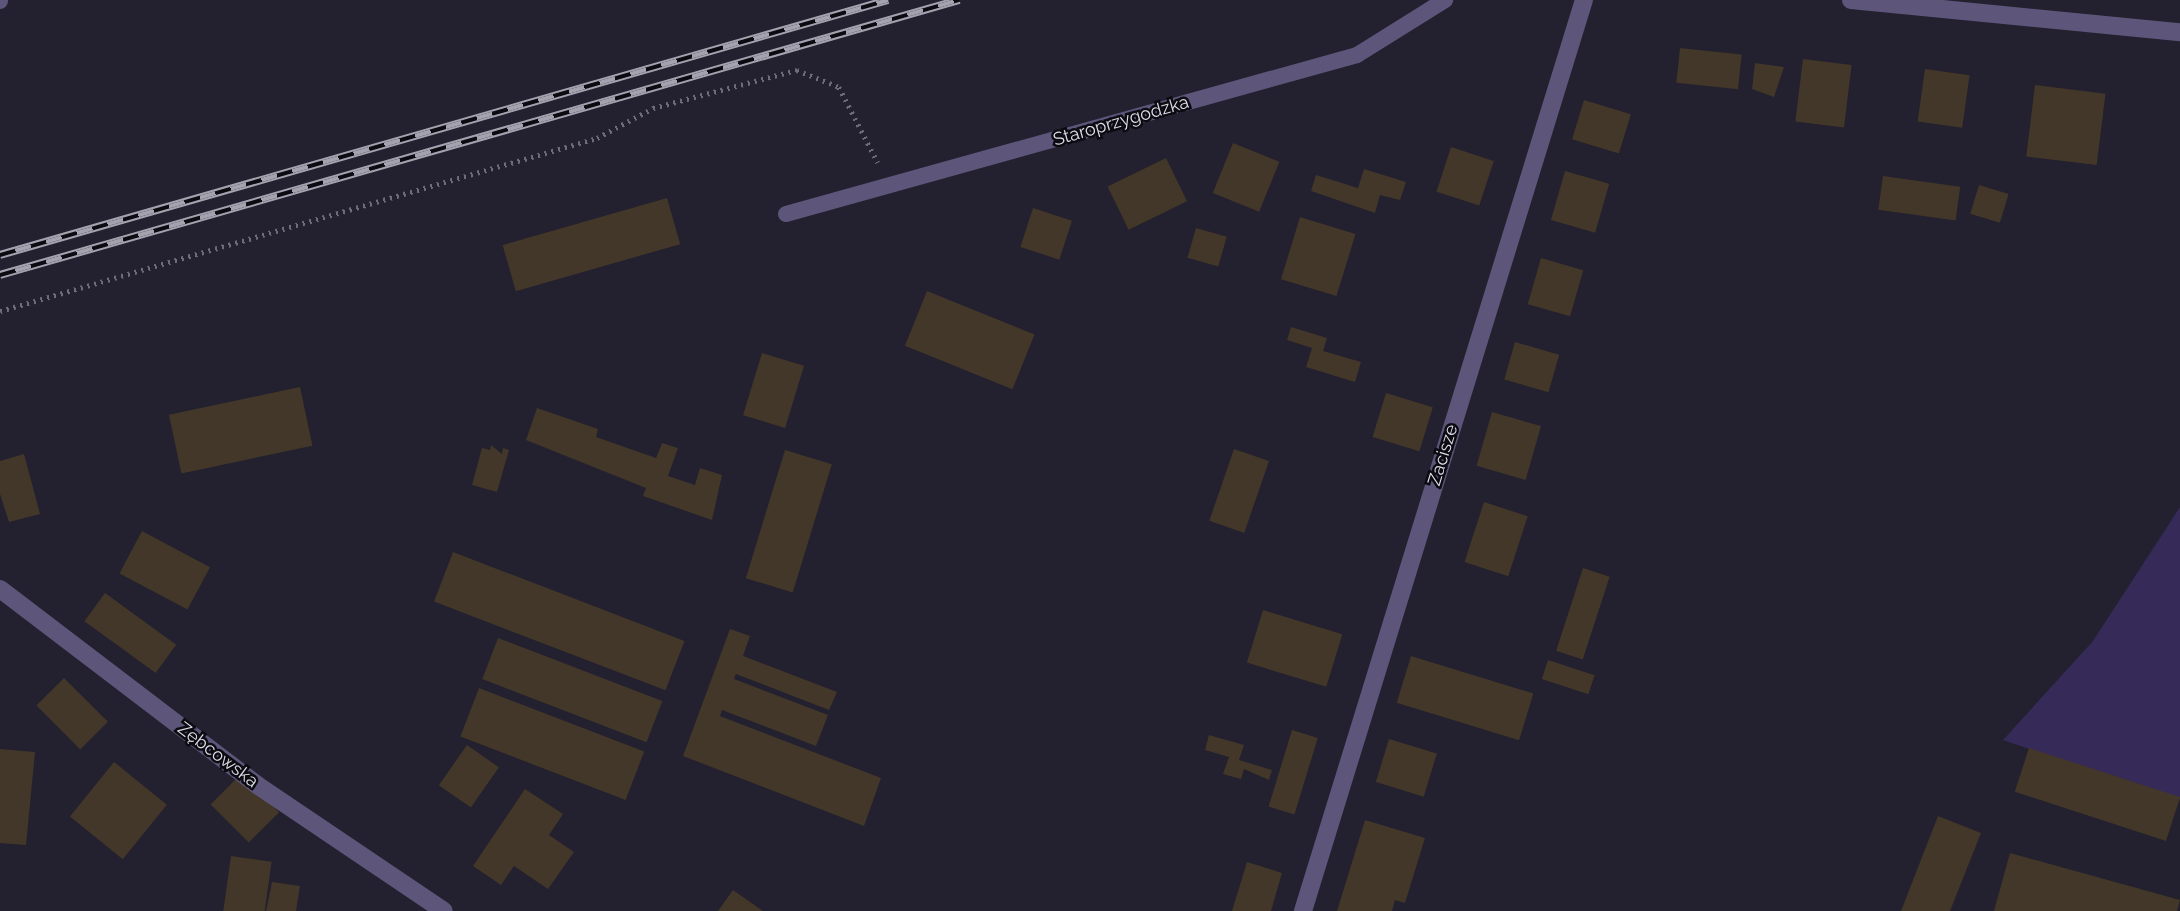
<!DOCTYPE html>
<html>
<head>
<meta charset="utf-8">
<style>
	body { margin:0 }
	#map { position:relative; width:2180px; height:911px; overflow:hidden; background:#23202f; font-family:Raleway,sans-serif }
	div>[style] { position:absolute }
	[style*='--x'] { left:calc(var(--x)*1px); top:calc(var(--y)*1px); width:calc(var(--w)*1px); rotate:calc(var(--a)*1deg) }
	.green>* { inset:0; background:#362b58 }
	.building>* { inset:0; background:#423728; transform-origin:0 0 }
	.path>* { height:4.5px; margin-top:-2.25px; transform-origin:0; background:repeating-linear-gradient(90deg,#6f6c79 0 2px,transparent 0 7px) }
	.lane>* { height:16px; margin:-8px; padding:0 8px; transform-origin:8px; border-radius:8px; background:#5d567a }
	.street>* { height:18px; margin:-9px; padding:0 9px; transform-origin:9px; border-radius:9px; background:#5d567a }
	.rail>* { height:8px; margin-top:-4px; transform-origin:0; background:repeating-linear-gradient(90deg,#0c0b11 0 16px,#a5a2af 0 32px); box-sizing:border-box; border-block:2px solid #a5a2af }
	span { translate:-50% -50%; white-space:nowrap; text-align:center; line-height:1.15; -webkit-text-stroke:5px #0c0b11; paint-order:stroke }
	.street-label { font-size:18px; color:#dfdde8 }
</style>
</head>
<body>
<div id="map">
	<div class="green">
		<i style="clip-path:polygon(2180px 507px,2180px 800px,2003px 740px,2093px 641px)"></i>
	</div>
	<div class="building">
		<i style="left:1680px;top:48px;width:62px;height:35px;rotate:6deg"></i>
		<i style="left:1803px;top:59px;width:49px;height:63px;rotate:7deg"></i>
		<i style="clip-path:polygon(1755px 63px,1784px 67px,1774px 97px,1752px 89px)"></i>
		<i style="left:1925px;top:69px;width:45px;height:53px;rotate:8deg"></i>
		<i style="left:2035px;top:85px;width:71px;height:72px;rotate:7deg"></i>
		<i style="left:1584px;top:100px;width:49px;height:41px;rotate:17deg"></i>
		<i style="left:1233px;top:143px;width:50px;height:54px;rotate:22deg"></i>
		<i style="left:1451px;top:147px;width:45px;height:47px;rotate:18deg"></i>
		<i style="left:1166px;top:158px;width:48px;height:65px;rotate:64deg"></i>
		<i style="clip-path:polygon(1364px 169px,1406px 182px,1400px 200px,1380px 195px,1375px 213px,1311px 191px,1316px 175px,1358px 188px)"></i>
		<i style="left:1565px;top:171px;width:46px;height:51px;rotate:16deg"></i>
		<i style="left:1883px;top:176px;width:78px;height:34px;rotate:8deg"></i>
		<i style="left:1979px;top:185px;width:31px;height:30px;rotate:17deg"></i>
		<i style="left:667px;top:198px;width:48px;height:171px;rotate:74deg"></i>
		<i style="left:1033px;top:208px;width:41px;height:41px;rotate:18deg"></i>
		<i style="left:1300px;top:217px;width:58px;height:65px;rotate:17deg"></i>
		<i style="left:1196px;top:228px;width:32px;height:31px;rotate:16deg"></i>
		<i style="left:1541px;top:258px;width:44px;height:48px;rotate:16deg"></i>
		<i style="left:927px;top:291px;width:116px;height:59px;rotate:22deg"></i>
		<i style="clip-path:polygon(1291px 327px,1327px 338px,1323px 351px,1361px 362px,1355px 382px,1306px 367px,1312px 348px,1287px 340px)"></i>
		<i style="left:1515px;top:342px;width:46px;height:39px;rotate:16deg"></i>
		<i style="left:762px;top:353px;width:44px;height:65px;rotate:17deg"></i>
		<i style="left:300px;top:387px;width:60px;height:134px;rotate:78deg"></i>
		<i style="left:1386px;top:393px;width:49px;height:46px;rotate:17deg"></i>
		<i style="clip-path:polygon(537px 408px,598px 429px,596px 437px,656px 458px,662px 443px,678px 448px,668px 476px,695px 485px,700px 468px,722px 475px,712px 520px,643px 496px,646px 488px,526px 440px)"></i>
		<i style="left:1492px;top:412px;width:51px;height:56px;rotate:16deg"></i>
		<i style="clip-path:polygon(491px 445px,502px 454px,503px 448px,509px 450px,497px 492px,472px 485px,482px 448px,490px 450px)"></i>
		<i style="left:1234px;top:449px;width:37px;height:76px;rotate:19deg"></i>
		<i style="left:785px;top:450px;width:49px;height:134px;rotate:17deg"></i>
		<i style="clip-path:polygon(24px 454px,40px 514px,9px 522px,0 494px,0 461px)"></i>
		<i style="left:1484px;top:502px;width:46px;height:63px;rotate:18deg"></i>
		<i style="left:142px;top:531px;width:77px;height:48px;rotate:28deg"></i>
		<i style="left:453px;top:552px;width:248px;height:53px;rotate:21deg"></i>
		<i style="left:1583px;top:568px;width:28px;height:87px;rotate:18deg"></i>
		<i style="left:105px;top:593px;width:88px;height:35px;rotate:36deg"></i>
		<i style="left:1263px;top:610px;width:83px;height:55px;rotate:17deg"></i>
		<i style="clip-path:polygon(730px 629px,750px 636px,743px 656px,837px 692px,829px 710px,736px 674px,734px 679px,828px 715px,816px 746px,722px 710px,720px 716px,881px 778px,864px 826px,683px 756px)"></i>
		<i style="left:498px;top:638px;width:176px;height:44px;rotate:21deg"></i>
		<i style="left:1411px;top:656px;width:128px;height:49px;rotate:17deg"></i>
		<i style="left:1548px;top:660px;width:49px;height:20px;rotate:18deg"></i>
		<i style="left:64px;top:678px;width:62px;height:39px;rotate:45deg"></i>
		<i style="left:479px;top:688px;width:177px;height:52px;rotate:21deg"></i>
		<i style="left:1292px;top:730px;width:27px;height:80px;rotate:17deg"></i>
		<i style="clip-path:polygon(1209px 735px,1244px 745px,1239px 760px,1272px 770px,1269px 780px,1244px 769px,1241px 779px,1223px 774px,1229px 757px,1205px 750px)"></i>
		<i style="left:1389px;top:739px;width:50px;height:45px;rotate:17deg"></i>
		<i style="left:467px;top:745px;width:39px;height:49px;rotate:35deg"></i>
		<i style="left:2029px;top:748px;width:159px;height:46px;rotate:18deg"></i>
		<i style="clip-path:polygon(0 749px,35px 752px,26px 845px,0 843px)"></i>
		<i style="left:114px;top:762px;width:68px;height:70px;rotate:39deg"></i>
		<i style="left:241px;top:774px;width:54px;height:43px;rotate:45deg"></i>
		<i style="clip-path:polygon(525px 789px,563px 814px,549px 835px,574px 852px,548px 889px,514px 866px,501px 885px,473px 866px)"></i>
		<i style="clip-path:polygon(1938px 816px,1981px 833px,1950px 911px,1901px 911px)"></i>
		<i style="clip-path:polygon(1365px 820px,1425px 838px,1405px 903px,1395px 900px,1392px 911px,1337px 911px)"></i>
		<i style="clip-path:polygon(2010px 853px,2180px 900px,2177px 911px,1994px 911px)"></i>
		<i style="left:231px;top:856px;width:41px;height:56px;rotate:8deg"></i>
		<i style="clip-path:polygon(1247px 862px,1282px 873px,1271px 911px,1232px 911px)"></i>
		<i style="clip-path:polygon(272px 882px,300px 886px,296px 911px,266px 911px)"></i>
		<i style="clip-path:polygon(733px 890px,763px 911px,718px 911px)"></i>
	</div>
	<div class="path">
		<i style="--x:0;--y:311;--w:622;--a:-16.16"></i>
		<i style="--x:597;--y:138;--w:64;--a:-28.2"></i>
		<i style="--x:653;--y:108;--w:149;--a:-14.8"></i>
		<i style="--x:797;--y:70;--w:45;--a:22"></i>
		<i style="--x:839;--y:87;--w:85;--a:62.8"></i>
	</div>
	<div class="lane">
		<i style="--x:0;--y:1;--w:1;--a:-90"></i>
		<i style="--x:786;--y:214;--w:593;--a:-15.56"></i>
		<i style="--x:1357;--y:55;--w:104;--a:-32"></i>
	</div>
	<div class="street">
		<i style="--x:1851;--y:0;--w:331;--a:5.6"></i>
		<i style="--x:0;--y:589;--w:323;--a:37.3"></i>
		<i style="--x:257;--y:785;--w:225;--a:34"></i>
		<i style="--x:1303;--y:911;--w:953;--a:-72.86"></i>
	</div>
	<div class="rail">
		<i style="--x:0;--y:255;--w:924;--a:-16.02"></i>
		<i style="--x:0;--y:275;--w:998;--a:-16"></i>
	</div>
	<div class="street-label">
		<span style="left:1121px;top:121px;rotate:-16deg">Staroprzygodzka</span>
		<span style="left:1443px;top:455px;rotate:-73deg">Zacisze</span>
		<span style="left:218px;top:755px;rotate:37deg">Zębcowska</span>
	</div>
</div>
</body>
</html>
